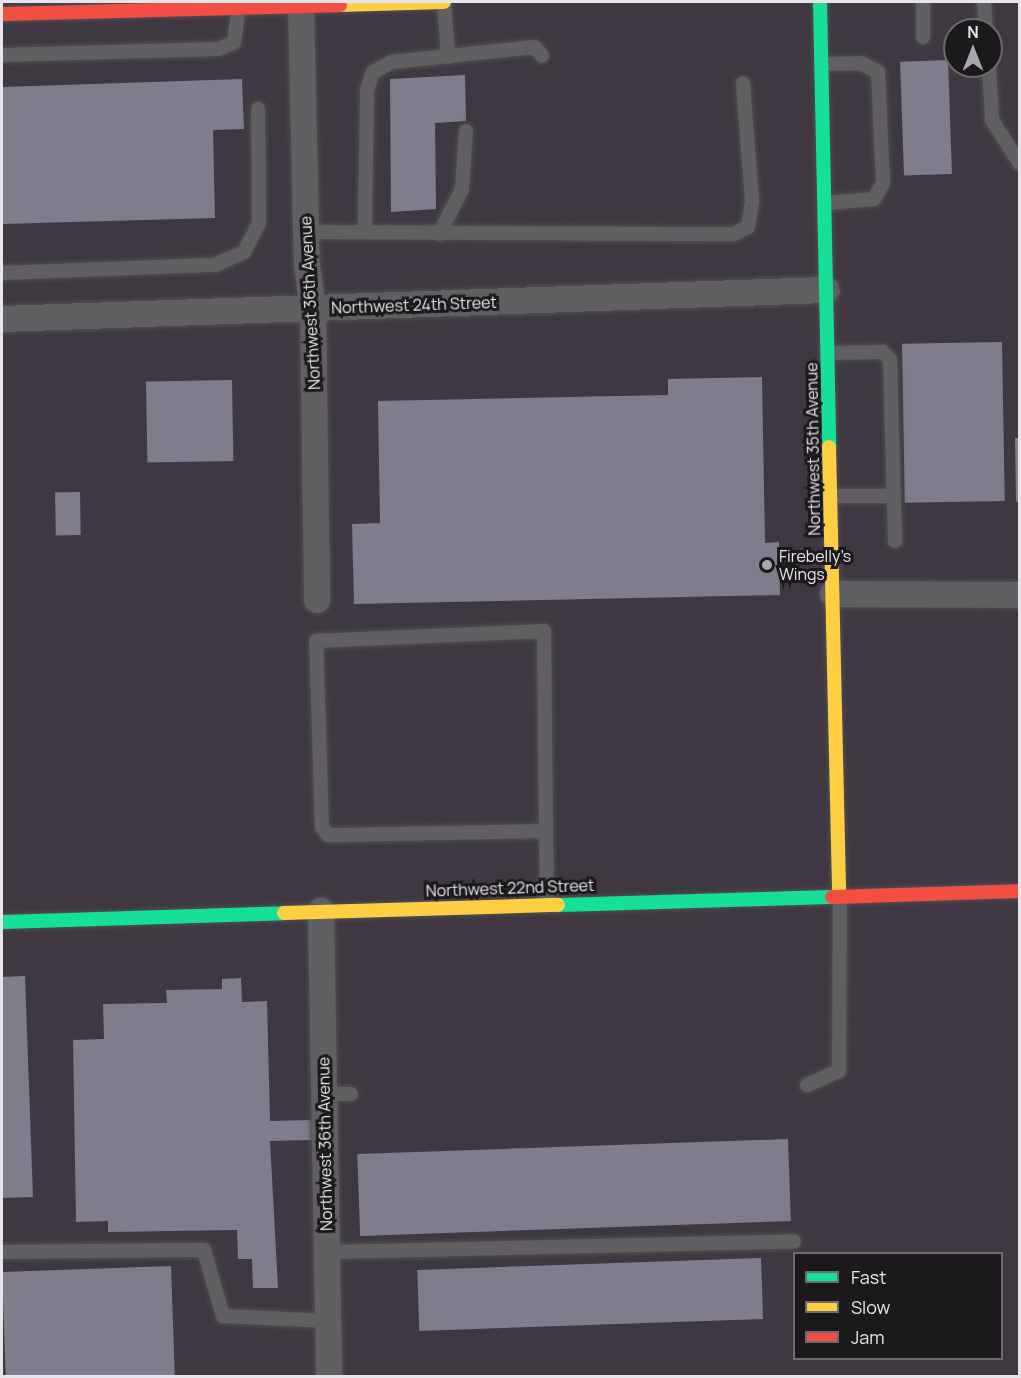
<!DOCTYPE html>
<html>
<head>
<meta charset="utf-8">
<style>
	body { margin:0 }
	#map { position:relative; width:1021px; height:1378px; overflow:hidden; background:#333135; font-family:Manrope,sans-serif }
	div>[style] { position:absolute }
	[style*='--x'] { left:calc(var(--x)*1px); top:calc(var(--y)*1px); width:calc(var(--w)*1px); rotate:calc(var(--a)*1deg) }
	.built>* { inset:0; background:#3f3842 }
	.building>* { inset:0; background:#7f7c8b; transform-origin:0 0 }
	.roads { filter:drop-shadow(0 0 2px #504e52) drop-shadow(0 0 2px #504e52) }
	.lane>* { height:14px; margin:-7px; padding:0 7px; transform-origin:7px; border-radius:7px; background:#605f61 }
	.street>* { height:26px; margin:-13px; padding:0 13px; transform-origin:13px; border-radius:13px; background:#605f61 }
	.fast>* { height:14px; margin:-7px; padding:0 7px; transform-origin:7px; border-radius:7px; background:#16e098 }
	.slow>* { height:14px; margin:-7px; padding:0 7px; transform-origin:7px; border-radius:7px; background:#ffcf43 }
	.jam>* { height:14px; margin:-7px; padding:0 7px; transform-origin:7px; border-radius:7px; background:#f24e42 }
	.dots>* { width:16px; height:16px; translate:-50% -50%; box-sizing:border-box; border:3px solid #1b191c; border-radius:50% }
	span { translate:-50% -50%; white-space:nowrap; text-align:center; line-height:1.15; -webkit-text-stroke:6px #1b191c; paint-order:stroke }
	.street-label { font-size:16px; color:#e7e5e9 }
	.poi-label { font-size:16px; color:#e7e5e9 }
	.left { translate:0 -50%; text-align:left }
	.frame { position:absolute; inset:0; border:3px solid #e7e5e9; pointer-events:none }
	.legend { position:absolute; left:793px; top:1252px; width:210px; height:108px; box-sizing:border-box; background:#1b191c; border:2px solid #6d6b6e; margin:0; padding:8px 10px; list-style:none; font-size:18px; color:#e7e5e9 }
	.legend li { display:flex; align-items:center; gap:12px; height:30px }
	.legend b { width:30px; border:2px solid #6d6b6e }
	.north { position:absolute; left:943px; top:18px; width:60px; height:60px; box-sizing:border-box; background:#1b191c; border:2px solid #6d6b6e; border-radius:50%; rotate:0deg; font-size:16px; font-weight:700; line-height:24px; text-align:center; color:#e7e5e9 }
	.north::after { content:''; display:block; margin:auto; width:21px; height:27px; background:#a8a6aa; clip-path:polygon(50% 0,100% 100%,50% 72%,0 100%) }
</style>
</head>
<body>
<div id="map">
	<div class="built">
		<i style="clip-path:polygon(evenodd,2px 2px,1019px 2px,1019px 1376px,2px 1376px,2px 2px,955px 30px,991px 30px,991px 66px,955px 66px,955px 30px,2px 2px,794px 1254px,1002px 1254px,1002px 1358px,794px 1358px,794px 1254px)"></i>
	</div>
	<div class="building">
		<i style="left:948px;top:60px;width:114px;height:48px;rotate:88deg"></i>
		<i style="clip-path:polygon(465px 75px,466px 121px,435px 123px,436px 209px,391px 212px,390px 79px)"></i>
		<i style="clip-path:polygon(242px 79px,244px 129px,213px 130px,215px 218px,2px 224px,2px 87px)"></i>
		<i style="left:1002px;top:342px;width:159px;height:100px;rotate:89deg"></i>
		<i style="clip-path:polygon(762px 377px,765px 543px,779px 542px,780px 595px,354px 604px,352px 524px,380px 523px,378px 401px,668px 395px,668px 379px)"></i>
		<i style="left:232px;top:380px;width:81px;height:86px;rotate:89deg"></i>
		<i style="clip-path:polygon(1015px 438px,1020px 438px,1020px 501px,1016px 502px)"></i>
		<i style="left:80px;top:492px;width:43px;height:25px;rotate:89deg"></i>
		<i style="clip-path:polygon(25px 976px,33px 1197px,2px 1198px,2px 977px)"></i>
		<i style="clip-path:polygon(241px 978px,242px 1002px,267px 1001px,270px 1121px,312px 1120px,313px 1140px,270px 1141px,278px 1288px,253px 1288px,252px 1259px,238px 1259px,237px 1230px,108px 1232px,108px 1221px,76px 1222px,73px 1040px,104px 1039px,103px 1004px,167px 1003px,166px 990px,222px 989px,222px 979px)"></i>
		<i style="left:788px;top:1139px;width:82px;height:431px;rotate:88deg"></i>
		<i style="left:761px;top:1258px;width:61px;height:344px;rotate:88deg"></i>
		<i style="left:171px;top:1266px;width:110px;height:169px;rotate:88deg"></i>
	</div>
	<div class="roads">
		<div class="lane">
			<i style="--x:444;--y:2;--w:55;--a:85.8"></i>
			<i style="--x:923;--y:2;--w:35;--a:90"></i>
			<i style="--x:984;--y:2;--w:28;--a:86"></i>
			<i style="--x:2;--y:55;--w:217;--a:-1.6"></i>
			<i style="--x:219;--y:49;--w:17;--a:-25"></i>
			<i style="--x:234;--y:42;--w:34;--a:-82"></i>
			<i style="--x:822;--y:64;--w:39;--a:-1"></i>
			<i style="--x:861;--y:63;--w:19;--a:28"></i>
			<i style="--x:878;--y:72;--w:111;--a:87.4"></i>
			<i style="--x:883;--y:183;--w:18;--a:119"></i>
			<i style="--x:874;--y:199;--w:49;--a:175.3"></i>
			<i style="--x:989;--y:66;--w:54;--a:86.8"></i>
			<i style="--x:992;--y:120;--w:52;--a:57.5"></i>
			<i style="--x:365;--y:231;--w:141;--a:-89.2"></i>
			<i style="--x:367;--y:90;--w:19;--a:-72"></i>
			<i style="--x:373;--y:72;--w:21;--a:-28"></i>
			<i style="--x:392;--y:62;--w:143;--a:-6"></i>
			<i style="--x:534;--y:47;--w:12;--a:48"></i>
			<i style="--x:307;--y:232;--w:427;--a:0.3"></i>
			<i style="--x:734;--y:234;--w:16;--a:-27"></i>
			<i style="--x:748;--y:227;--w:26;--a:-81"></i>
			<i style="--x:752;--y:201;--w:118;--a:-94.4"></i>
			<i style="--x:439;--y:234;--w:51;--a:-62.9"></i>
			<i style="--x:462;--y:189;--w:58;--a:-86.1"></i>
			<i style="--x:2;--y:273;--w:213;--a:-2.2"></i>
			<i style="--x:215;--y:265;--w:32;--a:-24"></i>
			<i style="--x:244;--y:252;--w:33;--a:-63"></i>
			<i style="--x:259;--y:223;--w:114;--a:-90.5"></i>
			<i style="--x:828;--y:353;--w:55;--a:-1"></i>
			<i style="--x:883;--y:352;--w:11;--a:49"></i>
			<i style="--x:890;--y:360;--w:181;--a:88.4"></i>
			<i style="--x:831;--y:496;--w:63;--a:0"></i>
			<i style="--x:544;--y:831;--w:216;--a:178.9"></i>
			<i style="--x:328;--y:835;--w:10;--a:-127"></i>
			<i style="--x:322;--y:827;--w:186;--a:-91.8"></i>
			<i style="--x:316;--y:641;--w:228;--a:-2.5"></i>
			<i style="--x:544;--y:631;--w:273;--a:89.4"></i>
			<i style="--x:807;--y:1085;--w:35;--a:-24"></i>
			<i style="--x:839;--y:1071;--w:174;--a:-89.7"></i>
			<i style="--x:324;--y:1094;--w:27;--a:0"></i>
			<i style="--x:2;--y:1252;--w:202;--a:-0.6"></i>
			<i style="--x:204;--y:1250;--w:69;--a:73.9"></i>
			<i style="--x:223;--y:1316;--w:105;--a:2.7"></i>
			<i style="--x:327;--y:1252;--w:467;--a:-1.3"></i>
		</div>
		<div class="street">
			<i style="--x:301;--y:6;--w:259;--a:88.7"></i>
			<i style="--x:307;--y:265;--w:43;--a:82.1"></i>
			<i style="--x:313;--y:308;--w:292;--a:89.2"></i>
			<i style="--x:2;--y:319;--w:825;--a:-2.02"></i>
			<i style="--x:833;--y:594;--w:187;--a:0.3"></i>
			<i style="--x:321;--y:911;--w:465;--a:89"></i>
		</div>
		<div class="fast">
			<i style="--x:820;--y:2;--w:445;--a:88.8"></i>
			<i style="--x:558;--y:905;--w:274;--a:-1.7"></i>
			<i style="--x:2;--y:922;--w:282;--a:-1.8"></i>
		</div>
		<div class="slow">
			<i style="--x:340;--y:5;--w:104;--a:-1.7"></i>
			<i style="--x:829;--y:447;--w:448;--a:88.7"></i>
			<i style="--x:284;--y:913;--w:274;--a:-1.7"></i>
		</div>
		<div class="jam">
			<i style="--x:2;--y:14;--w:338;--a:-1.5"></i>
			<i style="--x:832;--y:897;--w:188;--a:-1.8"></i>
		</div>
	</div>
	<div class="dots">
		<i style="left:767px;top:565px;background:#a8a6aa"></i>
	</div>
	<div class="street-label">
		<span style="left:310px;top:303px;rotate:-93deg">Northwest 36th Avenue</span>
		<span style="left:414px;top:305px;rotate:-2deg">Northwest 24th Street</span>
		<span style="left:813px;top:449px;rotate:-91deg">Northwest 35th Avenue</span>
		<span style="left:510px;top:888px;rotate:-2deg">Northwest 22nd Street</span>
		<span style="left:325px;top:1144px;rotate:-91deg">Northwest 36th Avenue</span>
	</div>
	<div class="poi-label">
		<span class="left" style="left:779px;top:565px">Firebelly’s<br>Wings</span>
	</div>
	<div class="frame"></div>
	<ul class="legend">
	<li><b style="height:8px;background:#16e098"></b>Fast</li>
	<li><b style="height:8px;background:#ffcf43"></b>Slow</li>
	<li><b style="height:8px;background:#f24e42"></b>Jam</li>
	</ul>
	<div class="north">N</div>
</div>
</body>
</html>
